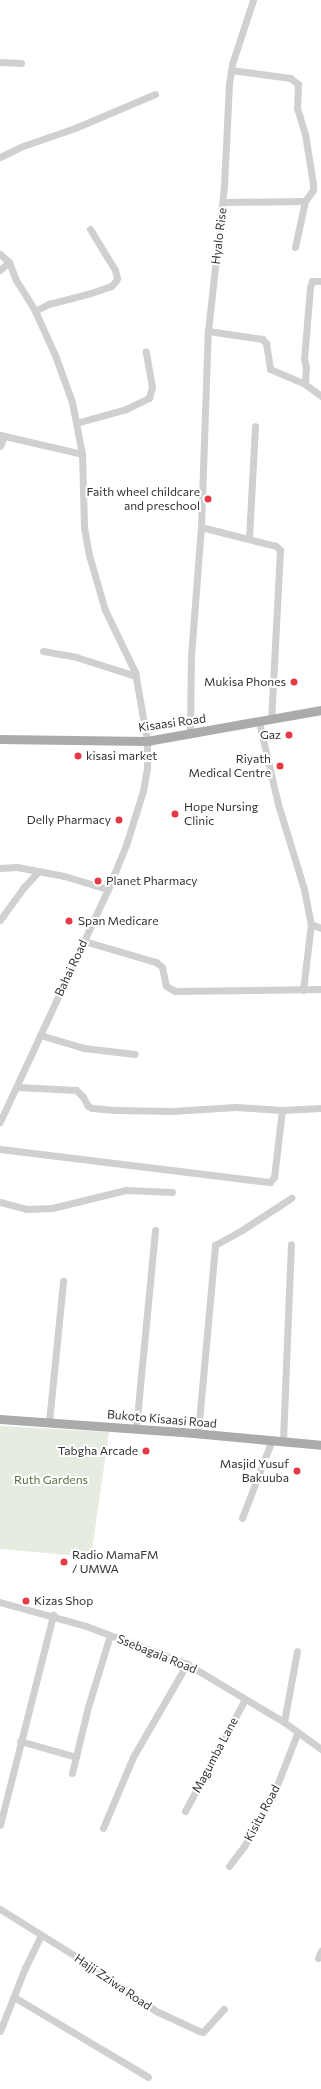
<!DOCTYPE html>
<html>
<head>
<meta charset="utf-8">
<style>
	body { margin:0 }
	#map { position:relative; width:321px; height:2089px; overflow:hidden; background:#fff; font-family:Commissioner,sans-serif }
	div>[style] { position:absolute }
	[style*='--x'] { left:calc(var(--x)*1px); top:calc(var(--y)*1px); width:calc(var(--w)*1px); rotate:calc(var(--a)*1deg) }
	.green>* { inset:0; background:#e6ecdf }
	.minor>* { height:7px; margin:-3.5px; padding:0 3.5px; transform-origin:3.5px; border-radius:3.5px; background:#d0d0d0 }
	.major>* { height:9px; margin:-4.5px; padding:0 4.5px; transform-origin:4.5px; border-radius:4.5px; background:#ababab }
	.dots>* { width:11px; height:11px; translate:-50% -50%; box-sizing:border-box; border:2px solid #fff; border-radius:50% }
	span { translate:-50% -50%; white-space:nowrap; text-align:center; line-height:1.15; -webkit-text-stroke:4px #fff; paint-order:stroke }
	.street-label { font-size:12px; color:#333 }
	.poi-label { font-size:12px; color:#333 }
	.right { translate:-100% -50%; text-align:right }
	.left { translate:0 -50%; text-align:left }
	.park-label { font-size:12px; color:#56703f }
</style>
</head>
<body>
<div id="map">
	<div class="green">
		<i style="clip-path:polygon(0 1426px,109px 1432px,91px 1557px,0 1549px)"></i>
	</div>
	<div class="minor">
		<i style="--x:0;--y:62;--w:21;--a:3"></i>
		<i style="--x:231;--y:70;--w:60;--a:7.7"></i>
		<i style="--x:290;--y:78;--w:10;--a:37"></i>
		<i style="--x:298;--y:84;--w:24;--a:92"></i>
		<i style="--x:297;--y:108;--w:27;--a:73"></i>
		<i style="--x:305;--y:134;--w:51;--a:80.9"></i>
		<i style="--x:313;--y:184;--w:6;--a:90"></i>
		<i style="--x:313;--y:190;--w:14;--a:126"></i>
		<i style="--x:305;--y:201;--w:47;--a:102.3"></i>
		<i style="--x:0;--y:157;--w:25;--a:-26"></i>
		<i style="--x:23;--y:146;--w:55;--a:-19.1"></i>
		<i style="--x:75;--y:128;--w:87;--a:-23"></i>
		<i style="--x:223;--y:202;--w:82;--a:-0.7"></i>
		<i style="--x:0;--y:254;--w:12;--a:42"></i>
		<i style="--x:9;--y:262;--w:19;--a:69"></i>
		<i style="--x:16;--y:280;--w:36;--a:58"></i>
		<i style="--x:35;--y:311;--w:48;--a:65.6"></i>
		<i style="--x:55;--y:355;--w:50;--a:70.1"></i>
		<i style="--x:72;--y:402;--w:53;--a:79.1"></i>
		<i style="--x:82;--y:454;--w:73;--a:88.4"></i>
		<i style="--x:84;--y:527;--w:28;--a:80"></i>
		<i style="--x:89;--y:555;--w:57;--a:73.8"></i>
		<i style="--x:105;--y:610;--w:69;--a:64.2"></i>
		<i style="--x:135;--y:672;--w:70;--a:80.1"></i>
		<i style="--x:147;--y:741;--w:27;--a:90"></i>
		<i style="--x:147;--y:768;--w:23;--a:100"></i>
		<i style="--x:143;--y:791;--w:57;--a:107.5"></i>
		<i style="--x:126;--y:845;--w:48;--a:112.2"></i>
		<i style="--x:108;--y:889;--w:257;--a:114.9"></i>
		<i style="--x:0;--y:270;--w:12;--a:-42"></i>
		<i style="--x:35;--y:311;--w:16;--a:-27"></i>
		<i style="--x:49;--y:304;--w:43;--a:-14.7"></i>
		<i style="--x:91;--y:293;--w:21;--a:-19"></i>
		<i style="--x:111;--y:286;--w:6;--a:-45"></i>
		<i style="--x:115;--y:282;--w:4;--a:-63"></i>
		<i style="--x:117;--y:278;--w:8;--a:-104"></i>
		<i style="--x:115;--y:270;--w:48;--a:-121.4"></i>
		<i style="--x:208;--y:331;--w:55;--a:8.4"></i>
		<i style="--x:262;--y:339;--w:6;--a:45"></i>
		<i style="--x:266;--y:343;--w:26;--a:81"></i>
		<i style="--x:270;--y:369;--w:38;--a:23"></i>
		<i style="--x:305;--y:384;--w:20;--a:37"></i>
		<i style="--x:305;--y:384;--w:17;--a:-87"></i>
		<i style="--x:306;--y:367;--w:8;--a:-104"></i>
		<i style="--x:304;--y:359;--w:72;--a:-85.2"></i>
		<i style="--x:310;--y:287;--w:6;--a:-72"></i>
		<i style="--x:312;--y:281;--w:9;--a:0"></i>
		<i style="--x:76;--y:423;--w:52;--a:-15.6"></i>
		<i style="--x:126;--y:409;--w:25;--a:-26"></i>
		<i style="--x:149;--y:398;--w:11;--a:-75"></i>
		<i style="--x:152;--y:387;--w:36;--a:-100"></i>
		<i style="--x:0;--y:435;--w:84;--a:13"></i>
		<i style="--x:0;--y:446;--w:11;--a:-68"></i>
		<i style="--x:201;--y:527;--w:77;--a:14.2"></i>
		<i style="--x:276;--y:546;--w:6;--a:45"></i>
		<i style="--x:280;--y:550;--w:169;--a:93"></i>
		<i style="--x:249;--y:538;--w:112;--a:-86.9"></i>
		<i style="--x:43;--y:651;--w:34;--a:10"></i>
		<i style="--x:76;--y:657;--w:63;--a:17.6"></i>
		<i style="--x:259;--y:722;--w:84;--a:77"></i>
		<i style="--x:278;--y:804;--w:89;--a:73"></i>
		<i style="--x:304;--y:889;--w:36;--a:79"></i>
		<i style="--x:311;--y:924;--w:11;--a:22"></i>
		<i style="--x:190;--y:734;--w:78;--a:-89.3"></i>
		<i style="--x:191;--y:656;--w:129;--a:-85.6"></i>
		<i style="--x:201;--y:527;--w:196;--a:-88"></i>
		<i style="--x:208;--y:331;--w:146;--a:-83.7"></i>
		<i style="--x:224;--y:186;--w:102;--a:-87.2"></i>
		<i style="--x:229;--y:84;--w:20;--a:-81"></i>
		<i style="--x:232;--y:64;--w:67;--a:-71.8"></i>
		<i style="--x:0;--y:868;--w:17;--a:-3"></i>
		<i style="--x:17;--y:867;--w:48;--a:10.8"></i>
		<i style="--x:64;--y:876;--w:46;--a:16.5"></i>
		<i style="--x:0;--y:920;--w:39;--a:-54"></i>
		<i style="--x:23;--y:888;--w:23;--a:-47"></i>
		<i style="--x:84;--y:941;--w:75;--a:16.3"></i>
		<i style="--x:156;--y:962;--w:8;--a:40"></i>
		<i style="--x:162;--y:967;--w:19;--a:78"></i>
		<i style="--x:166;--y:986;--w:10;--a:29"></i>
		<i style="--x:175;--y:991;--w:146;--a:-0.8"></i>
		<i style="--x:303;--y:990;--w:66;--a:-83.1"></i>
		<i style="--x:40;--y:1035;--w:46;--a:16.5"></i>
		<i style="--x:84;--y:1048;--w:51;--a:6.7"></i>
		<i style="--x:17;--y:1087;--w:59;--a:2.9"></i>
		<i style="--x:76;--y:1090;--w:10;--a:45"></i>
		<i style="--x:83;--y:1097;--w:10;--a:61"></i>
		<i style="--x:88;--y:1106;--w:4;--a:27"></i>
		<i style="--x:92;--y:1108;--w:23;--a:5"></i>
		<i style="--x:115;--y:1110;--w:57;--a:1"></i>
		<i style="--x:172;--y:1111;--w:64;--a:-3.6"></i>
		<i style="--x:236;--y:1107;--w:46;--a:3.7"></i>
		<i style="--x:282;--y:1110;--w:39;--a:-3"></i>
		<i style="--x:0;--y:1149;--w:272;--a:7"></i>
		<i style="--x:270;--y:1182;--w:6;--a:-51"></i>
		<i style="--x:274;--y:1177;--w:67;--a:-83.2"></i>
		<i style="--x:0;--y:1202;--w:27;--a:15"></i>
		<i style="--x:26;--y:1209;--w:26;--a:-2"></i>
		<i style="--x:52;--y:1208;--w:76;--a:-13.7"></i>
		<i style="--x:126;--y:1190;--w:46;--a:2.5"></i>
		<i style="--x:49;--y:1422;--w:142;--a:-84.3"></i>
		<i style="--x:136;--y:1428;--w:199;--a:-84.5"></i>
		<i style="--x:198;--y:1433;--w:189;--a:-84.8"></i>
		<i style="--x:215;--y:1245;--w:31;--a:-29"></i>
		<i style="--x:242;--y:1230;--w:59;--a:-33.1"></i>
		<i style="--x:283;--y:1441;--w:197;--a:-87.7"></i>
		<i style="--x:242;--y:1518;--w:84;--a:-69"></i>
		<i style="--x:0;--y:1602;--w:89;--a:15.6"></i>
		<i style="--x:86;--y:1626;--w:108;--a:20.6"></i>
		<i style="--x:187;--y:1664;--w:113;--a:30.9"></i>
		<i style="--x:284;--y:1722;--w:46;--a:36.1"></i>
		<i style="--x:284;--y:1722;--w:72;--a:-79.6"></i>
		<i style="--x:20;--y:1741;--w:58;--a:15.9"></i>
		<i style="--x:72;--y:1773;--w:68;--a:-76.4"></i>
		<i style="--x:88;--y:1707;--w:75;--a:-73"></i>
		<i style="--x:185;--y:1811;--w:127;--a:-61.8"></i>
		<i style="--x:0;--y:1825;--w:217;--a:-75.8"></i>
		<i style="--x:103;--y:1828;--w:77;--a:-67.1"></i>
		<i style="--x:133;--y:1757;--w:108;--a:-59.9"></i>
		<i style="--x:229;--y:1866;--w:25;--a:-53"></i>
		<i style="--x:244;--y:1846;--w:56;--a:-59.7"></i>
		<i style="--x:272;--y:1798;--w:69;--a:-68.7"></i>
		<i style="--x:0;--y:1909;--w:104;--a:32"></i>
		<i style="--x:88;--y:1964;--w:83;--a:34.7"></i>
		<i style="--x:156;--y:2011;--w:47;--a:24.9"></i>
		<i style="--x:199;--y:2031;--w:4;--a:14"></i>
		<i style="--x:203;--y:2032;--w:31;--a:-48"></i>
		<i style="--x:318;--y:1958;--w:8;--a:-67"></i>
		<i style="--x:14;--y:1997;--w:156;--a:30.8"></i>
		<i style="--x:0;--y:2031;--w:68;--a:-68.4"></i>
		<i style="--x:25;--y:1968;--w:37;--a:-64"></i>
	</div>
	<div class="major">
		<i style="--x:0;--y:739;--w:147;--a:0.8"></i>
		<i style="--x:147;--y:741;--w:177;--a:-10.1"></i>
		<i style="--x:0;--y:1419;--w:182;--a:4.1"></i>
		<i style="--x:182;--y:1432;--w:140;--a:5.3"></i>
	</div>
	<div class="dots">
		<i style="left:208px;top:499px;background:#e63946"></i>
		<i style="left:294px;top:682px;background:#e63946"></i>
		<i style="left:289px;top:735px;background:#e63946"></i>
		<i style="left:78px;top:756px;background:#e63946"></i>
		<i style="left:280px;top:766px;background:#e63946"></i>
		<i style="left:175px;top:814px;background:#e63946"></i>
		<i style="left:119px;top:820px;background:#e63946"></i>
		<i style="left:98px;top:881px;background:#e63946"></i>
		<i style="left:69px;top:921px;background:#e63946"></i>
		<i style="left:146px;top:1451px;background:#e63946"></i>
		<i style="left:297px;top:1471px;background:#e63946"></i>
		<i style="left:64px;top:1562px;background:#e63946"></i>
		<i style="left:26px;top:1601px;background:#e63946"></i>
	</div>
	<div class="street-label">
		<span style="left:219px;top:236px;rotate:-83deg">Hyalo Rise</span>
		<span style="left:172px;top:723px;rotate:-8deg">Kisaasi Road</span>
		<span style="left:71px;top:968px;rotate:-65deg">Bahai Road</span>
		<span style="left:162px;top:1419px;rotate:5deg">Bukoto Kisaasi Road</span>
		<span style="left:157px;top:1654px;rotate:22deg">Ssebagala Road</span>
		<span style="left:215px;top:1755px;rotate:-62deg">Magumba Lane</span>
		<span style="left:262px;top:1813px;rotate:-62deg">Kisitu Road</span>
		<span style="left:113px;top:1982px;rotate:34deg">Hajji Zziwa Road</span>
	</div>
	<div class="poi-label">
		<span class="right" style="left:200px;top:499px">Faith wheel childcare<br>and preschool</span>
		<span class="right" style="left:286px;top:682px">Mukisa Phones</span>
		<span class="right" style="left:281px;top:735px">Gaz</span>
		<span class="left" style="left:86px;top:756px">kisasi market</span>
		<span class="right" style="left:271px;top:766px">Riyath<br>Medical Centre</span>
		<span class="left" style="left:184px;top:814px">Hope Nursing<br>Clinic</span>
		<span class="right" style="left:111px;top:820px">Delly Pharmacy</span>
		<span class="left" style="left:106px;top:881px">Planet Pharmacy</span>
		<span class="left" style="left:78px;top:921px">Span Medicare</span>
		<span class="right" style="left:138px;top:1451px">Tabgha Arcade</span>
		<span class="right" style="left:289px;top:1471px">Masjid Yusuf<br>Bakuuba</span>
		<span class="left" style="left:72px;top:1562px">Radio MamaFM<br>/ UMWA</span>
		<span class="left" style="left:34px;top:1601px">Kizas Shop</span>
	</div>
	<div class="park-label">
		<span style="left:51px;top:1480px">Ruth Gardens</span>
	</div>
</div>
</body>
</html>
